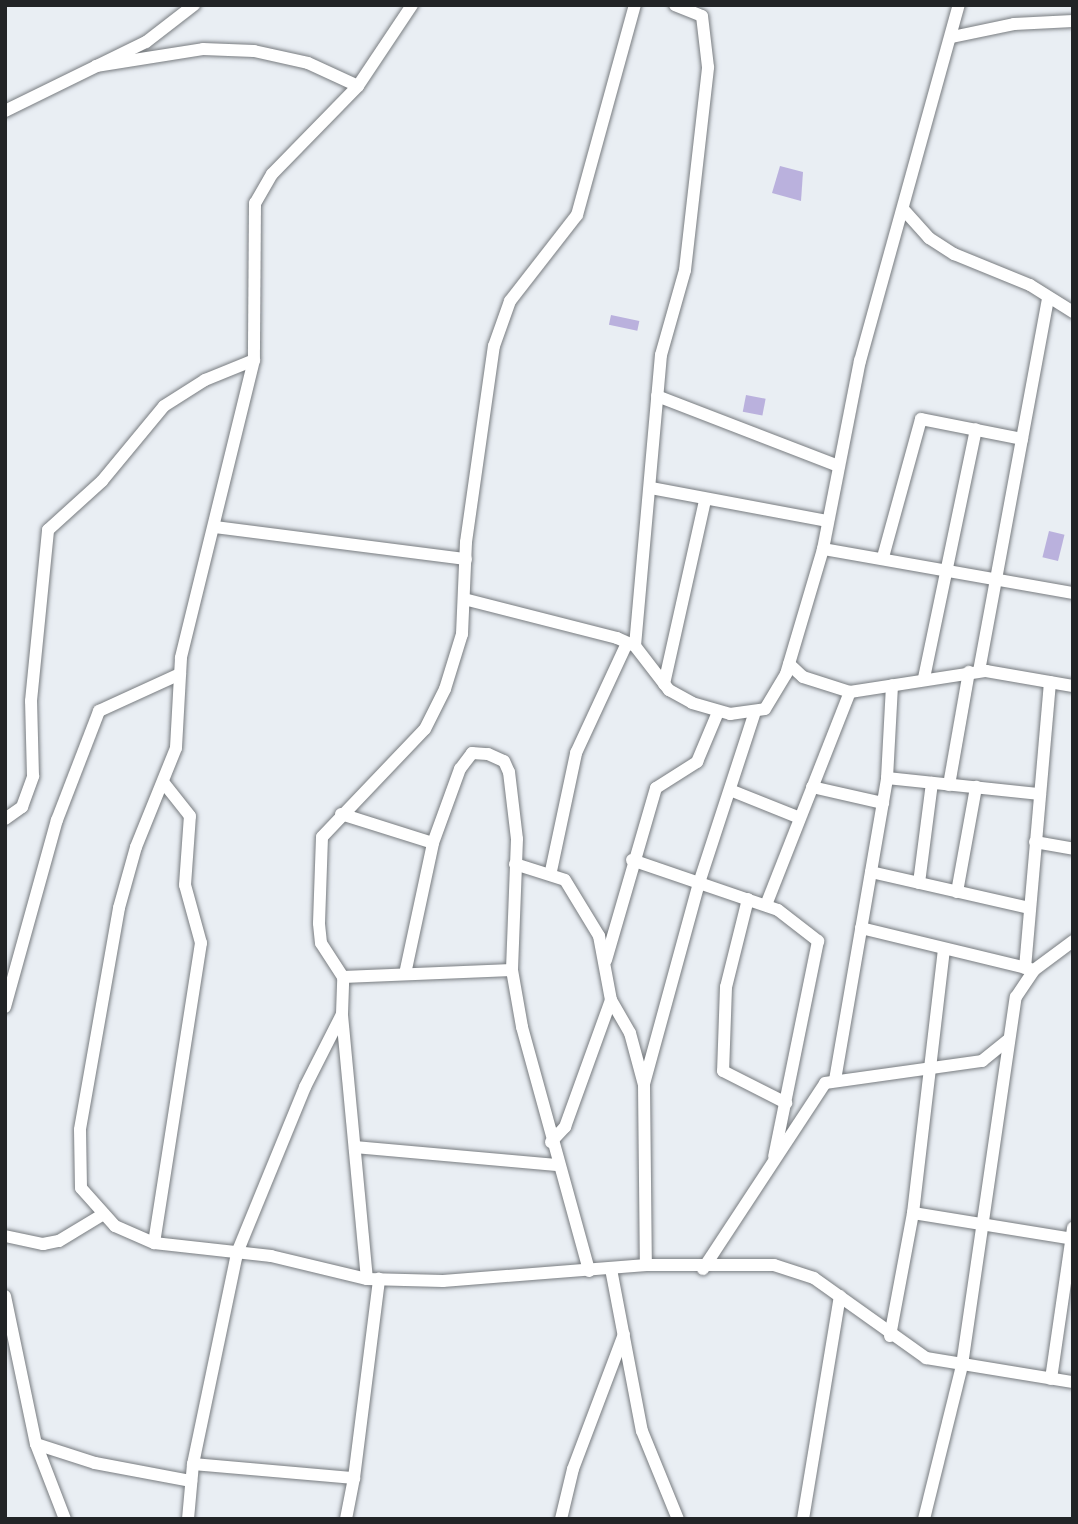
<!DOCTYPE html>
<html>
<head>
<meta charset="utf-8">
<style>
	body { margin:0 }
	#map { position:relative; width:1078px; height:1524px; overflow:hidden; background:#e9eef3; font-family:"Alegreya Sans",sans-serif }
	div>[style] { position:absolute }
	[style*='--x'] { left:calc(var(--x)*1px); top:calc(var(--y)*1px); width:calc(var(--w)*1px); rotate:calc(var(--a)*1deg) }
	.building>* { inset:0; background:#bab1dd; transform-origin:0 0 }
	.roads { filter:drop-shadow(0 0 2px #787c80) drop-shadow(0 0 2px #787c80) }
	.minor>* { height:12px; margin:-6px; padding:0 6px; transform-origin:6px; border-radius:6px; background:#fff }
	span { translate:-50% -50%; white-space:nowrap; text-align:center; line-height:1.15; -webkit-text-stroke:6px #e9eef3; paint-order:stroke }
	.frame { position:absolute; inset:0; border:7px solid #222426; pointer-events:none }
</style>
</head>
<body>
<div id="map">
	<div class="building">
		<i style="clip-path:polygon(780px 166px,803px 172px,801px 201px,772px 193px)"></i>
		<i style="left:611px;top:315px;width:29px;height:10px;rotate:12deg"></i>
		<i style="left:746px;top:395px;width:20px;height:17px;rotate:11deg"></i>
		<i style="left:1049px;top:531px;width:16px;height:27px;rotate:14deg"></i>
	</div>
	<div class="roads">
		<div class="minor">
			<i style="--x:412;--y:5;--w:97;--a:123.7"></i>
			<i style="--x:358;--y:86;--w:123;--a:134.3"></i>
			<i style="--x:272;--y:174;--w:34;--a:120"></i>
			<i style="--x:255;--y:203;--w:157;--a:90.4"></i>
			<i style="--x:254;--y:360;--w:307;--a:103.8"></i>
			<i style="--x:181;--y:658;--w:90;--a:93.2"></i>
			<i style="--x:176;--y:748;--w:107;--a:112"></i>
			<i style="--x:136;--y:847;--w:63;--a:105.6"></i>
			<i style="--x:119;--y:908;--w:225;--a:100"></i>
			<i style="--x:80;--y:1130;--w:58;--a:89"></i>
			<i style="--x:81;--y:1188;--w:51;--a:48.2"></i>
			<i style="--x:115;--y:1226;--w:43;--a:23.6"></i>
			<i style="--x:154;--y:1243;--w:118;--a:6.3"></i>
			<i style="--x:271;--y:1256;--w:99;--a:13.5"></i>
			<i style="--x:367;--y:1279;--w:76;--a:1.5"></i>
			<i style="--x:443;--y:1281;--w:204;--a:-4.5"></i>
			<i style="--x:646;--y:1265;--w:128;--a:0"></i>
			<i style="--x:774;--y:1265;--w:42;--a:18"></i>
			<i style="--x:814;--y:1278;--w:138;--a:35.5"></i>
			<i style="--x:926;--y:1358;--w:149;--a:9.3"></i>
			<i style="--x:952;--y:37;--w:63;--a:-11.8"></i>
			<i style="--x:1014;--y:24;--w:59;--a:-2.9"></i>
			<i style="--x:96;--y:66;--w:108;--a:-9"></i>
			<i style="--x:203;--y:49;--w:51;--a:2.2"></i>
			<i style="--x:254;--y:51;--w:55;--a:12.5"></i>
			<i style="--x:308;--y:63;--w:55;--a:24.7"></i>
			<i style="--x:5;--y:111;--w:157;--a:-26.1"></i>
			<i style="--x:146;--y:42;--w:61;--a:-37.6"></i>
			<i style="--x:903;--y:209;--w:39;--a:48"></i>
			<i style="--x:929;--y:238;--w:30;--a:33"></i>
			<i style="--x:954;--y:254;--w:82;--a:22.2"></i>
			<i style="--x:1030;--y:285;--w:51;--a:32.1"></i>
			<i style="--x:657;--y:396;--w:192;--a:21.1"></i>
			<i style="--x:651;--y:488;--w:180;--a:10.6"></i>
			<i style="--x:215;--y:527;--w:253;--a:7.3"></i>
			<i style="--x:823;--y:549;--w:254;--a:10"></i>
			<i style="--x:883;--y:557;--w:143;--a:-74.6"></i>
			<i style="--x:921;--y:419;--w:103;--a:11.2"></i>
			<i style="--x:464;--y:599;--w:158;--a:14.3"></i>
			<i style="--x:617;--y:638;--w:20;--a:24"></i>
			<i style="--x:635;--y:646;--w:56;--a:52.3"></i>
			<i style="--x:669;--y:690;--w:26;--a:29"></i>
			<i style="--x:692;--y:703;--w:40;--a:16"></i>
			<i style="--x:730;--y:714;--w:35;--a:-8"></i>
			<i style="--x:765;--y:709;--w:41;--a:-59"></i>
			<i style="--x:786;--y:674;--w:130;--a:-73.5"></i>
			<i style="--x:823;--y:549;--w:192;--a:-78.9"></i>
			<i style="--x:860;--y:361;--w:370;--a:-74.5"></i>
			<i style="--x:635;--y:646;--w:292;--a:-84.9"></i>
			<i style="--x:661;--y:355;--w:88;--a:-74.2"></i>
			<i style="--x:685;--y:270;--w:204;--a:-83.5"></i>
			<i style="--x:708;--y:67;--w:51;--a:-96.7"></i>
			<i style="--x:702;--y:16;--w:29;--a:-158"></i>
			<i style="--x:789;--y:664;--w:19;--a:43"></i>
			<i style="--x:803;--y:677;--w:49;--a:17.7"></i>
			<i style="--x:850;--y:692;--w:138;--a:-8.8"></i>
			<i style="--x:986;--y:671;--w:88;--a:9.8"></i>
			<i style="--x:979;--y:671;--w:380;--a:-79.5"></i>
			<i style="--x:924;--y:678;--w:254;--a:-78.2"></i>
			<i style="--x:664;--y:684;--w:189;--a:-77.4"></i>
			<i style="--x:887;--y:778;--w:154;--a:6"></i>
			<i style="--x:949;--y:785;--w:115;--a:-80"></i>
			<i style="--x:812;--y:787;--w:73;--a:12.7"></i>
			<i style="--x:730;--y:790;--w:75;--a:21.8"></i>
			<i style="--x:341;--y:814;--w:96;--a:17.5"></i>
			<i style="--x:5;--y:819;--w:21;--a:-35"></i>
			<i style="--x:22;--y:807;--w:33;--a:-70"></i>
			<i style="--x:33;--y:776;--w:75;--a:-91.5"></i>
			<i style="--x:31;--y:701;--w:172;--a:-84.3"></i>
			<i style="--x:48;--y:530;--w:73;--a:-42.2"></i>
			<i style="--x:102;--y:481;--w:97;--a:-50.4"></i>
			<i style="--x:164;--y:406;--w:49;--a:-32.4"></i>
			<i style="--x:205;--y:380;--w:53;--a:-22.2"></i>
			<i style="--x:1035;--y:842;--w:39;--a:10"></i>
			<i style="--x:632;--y:860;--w:154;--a:18.9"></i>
			<i style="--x:778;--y:910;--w:51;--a:37.8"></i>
			<i style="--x:818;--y:941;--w:220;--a:101.5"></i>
			<i style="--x:515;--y:864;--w:52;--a:17.7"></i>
			<i style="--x:565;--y:880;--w:66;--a:58.7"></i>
			<i style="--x:599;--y:936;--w:65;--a:79.4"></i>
			<i style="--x:611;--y:1000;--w:38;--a:60"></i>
			<i style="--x:630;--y:1033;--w:54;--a:74.9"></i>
			<i style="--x:644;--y:1085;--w:180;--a:89.4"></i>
			<i style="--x:551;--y:871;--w:121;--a:-78"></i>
			<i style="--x:576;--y:753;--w:121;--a:-65.1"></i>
			<i style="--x:871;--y:872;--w:163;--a:12.8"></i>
			<i style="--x:919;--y:883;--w:101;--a:-82.6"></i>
			<i style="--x:957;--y:892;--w:107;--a:-79.7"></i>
			<i style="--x:748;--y:899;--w:91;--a:104"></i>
			<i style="--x:726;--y:987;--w:84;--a:92"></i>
			<i style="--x:723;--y:1071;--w:71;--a:26.9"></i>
			<i style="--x:766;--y:905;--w:229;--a:-68.5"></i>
			<i style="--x:861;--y:928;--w:174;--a:13.6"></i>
			<i style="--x:606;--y:960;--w:179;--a:-73.8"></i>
			<i style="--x:656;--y:788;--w:49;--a:-32.4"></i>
			<i style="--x:697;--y:762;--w:54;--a:-67.2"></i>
			<i style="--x:1025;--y:968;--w:287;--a:-85"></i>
			<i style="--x:405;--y:974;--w:134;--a:-77.9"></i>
			<i style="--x:433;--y:843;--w:79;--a:-70"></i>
			<i style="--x:460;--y:769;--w:20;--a:-53"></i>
			<i style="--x:472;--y:753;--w:16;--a:4"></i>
			<i style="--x:488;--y:754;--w:17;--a:24"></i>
			<i style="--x:504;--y:761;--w:12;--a:66"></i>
			<i style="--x:509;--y:772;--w:67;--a:83.2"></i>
			<i style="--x:517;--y:839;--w:131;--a:92.2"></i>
			<i style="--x:512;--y:970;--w:58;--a:80"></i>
			<i style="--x:522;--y:1027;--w:253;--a:74.6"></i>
			<i style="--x:343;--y:977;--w:169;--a:-2.4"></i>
			<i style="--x:5;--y:1007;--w:194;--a:-74.5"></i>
			<i style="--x:57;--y:820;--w:117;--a:-68.9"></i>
			<i style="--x:99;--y:711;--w:89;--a:-24.6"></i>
			<i style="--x:342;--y:1015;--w:265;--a:84.6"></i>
			<i style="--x:835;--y:1080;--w:306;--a:-80.2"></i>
			<i style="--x:887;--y:778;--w:93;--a:-86.9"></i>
			<i style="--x:644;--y:1084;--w:208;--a:-74.7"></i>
			<i style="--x:699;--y:883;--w:180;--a:-71.9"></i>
			<i style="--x:551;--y:1142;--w:21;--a:-47"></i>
			<i style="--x:565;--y:1127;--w:135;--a:-70.1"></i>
			<i style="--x:355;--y:1147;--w:202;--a:5.1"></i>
			<i style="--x:913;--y:1213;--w:162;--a:9.2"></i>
			<i style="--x:5;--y:1236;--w:39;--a:12"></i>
			<i style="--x:43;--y:1244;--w:16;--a:-11"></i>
			<i style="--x:59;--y:1241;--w:50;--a:-31.2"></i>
			<i style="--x:154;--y:1243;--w:304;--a:-81.1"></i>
			<i style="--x:201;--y:943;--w:60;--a:-105.4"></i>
			<i style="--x:185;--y:885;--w:69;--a:-85.9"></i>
			<i style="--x:190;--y:816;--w:43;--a:-128.5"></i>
			<i style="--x:611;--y:1269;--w:165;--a:79.2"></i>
			<i style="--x:642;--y:1431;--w:95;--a:67.8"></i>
			<i style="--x:703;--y:1269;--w:222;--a:-56.7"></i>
			<i style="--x:825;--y:1083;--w:159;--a:-8"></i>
			<i style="--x:982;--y:1061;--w:32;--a:-39"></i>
			<i style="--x:5;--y:1296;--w:151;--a:78.2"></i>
			<i style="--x:36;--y:1444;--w:80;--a:68.9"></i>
			<i style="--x:890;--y:1336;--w:125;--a:-79.4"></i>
			<i style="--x:913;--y:1213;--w:265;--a:-83.3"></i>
			<i style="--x:1051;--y:1379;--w:153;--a:-81.7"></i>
			<i style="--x:36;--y:1444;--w:62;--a:17.9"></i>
			<i style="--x:95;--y:1463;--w:98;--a:10.6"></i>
			<i style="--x:193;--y:1464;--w:162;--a:5"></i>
			<i style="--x:354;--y:1478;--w:201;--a:-82.8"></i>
			<i style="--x:188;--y:1519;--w:55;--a:-84.8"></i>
			<i style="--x:193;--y:1464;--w:216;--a:-78.2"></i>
			<i style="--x:237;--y:1253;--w:179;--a:-67.7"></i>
			<i style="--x:305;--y:1087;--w:82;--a:-63.1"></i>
			<i style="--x:342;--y:1014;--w:37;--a:-88"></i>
			<i style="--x:343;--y:977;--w:40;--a:-122.9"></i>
			<i style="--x:321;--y:943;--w:20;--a:-96"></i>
			<i style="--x:319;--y:923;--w:86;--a:-88"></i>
			<i style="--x:322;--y:837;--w:149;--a:-46.4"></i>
			<i style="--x:425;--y:729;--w:45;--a:-63.4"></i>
			<i style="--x:445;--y:689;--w:58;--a:-72.8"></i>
			<i style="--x:462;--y:634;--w:92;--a:-87.5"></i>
			<i style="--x:466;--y:542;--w:198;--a:-81.9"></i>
			<i style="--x:494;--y:346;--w:48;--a:-70.4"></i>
			<i style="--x:510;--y:301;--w:109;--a:-52.1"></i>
			<i style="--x:577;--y:215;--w:218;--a:-74.6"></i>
			<i style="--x:346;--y:1519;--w:42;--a:-79"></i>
			<i style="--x:561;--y:1519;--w:51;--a:-76.5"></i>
			<i style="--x:573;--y:1469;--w:144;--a:-69.3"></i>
			<i style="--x:803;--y:1519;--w:226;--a:-80.6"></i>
			<i style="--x:924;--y:1519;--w:159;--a:-76.1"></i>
			<i style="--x:962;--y:1365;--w:372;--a:-81.7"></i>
			<i style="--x:1016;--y:997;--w:32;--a:-56"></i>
			<i style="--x:1034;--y:970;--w:49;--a:-36.6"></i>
		</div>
	</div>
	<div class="frame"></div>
</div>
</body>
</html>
